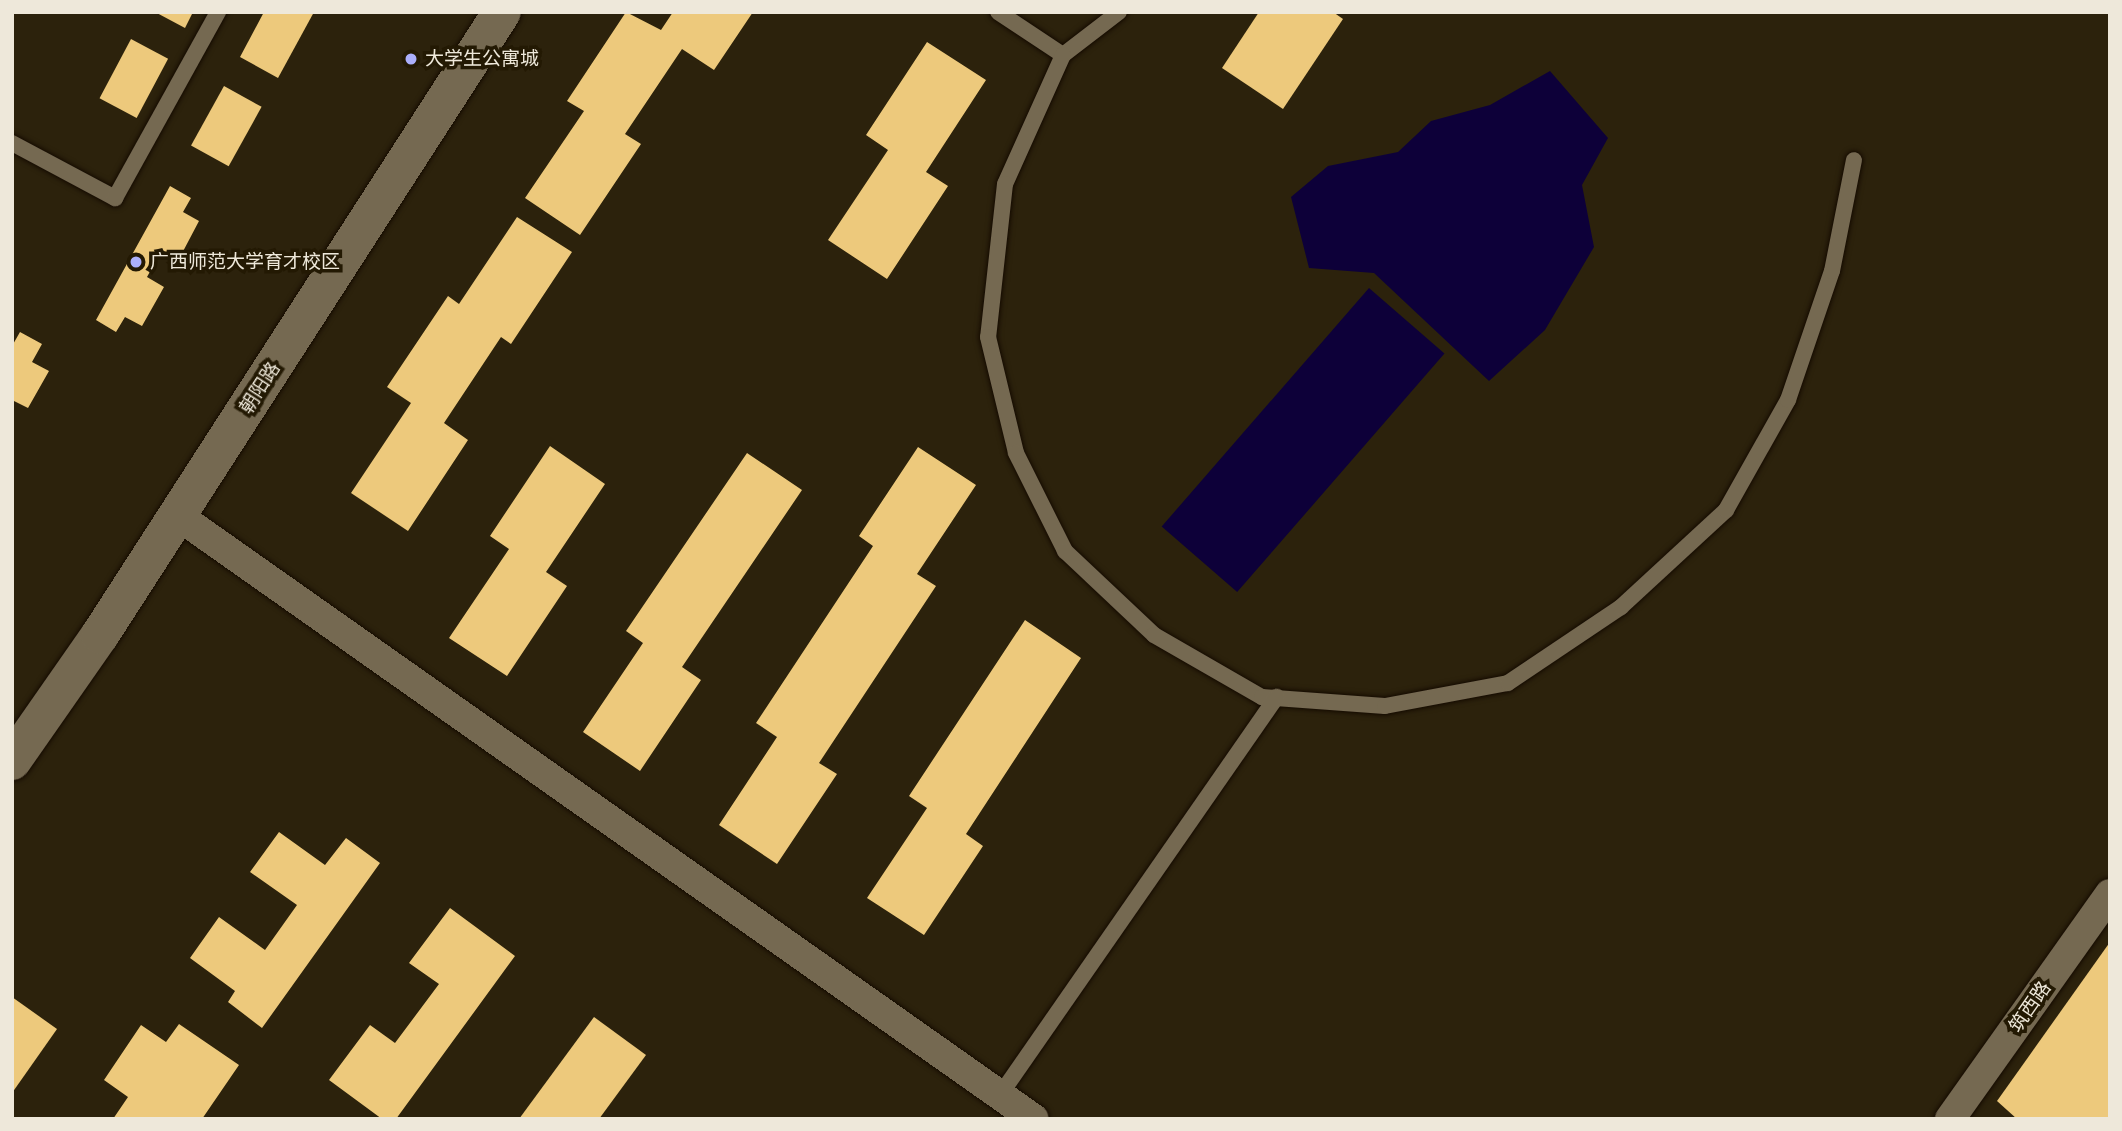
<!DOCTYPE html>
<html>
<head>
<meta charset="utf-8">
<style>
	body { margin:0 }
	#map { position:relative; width:2122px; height:1131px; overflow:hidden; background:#2c220c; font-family:Figtree,"Noto Sans SC",sans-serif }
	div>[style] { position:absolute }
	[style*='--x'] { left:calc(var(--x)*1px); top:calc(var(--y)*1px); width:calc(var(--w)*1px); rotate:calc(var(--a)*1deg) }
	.water>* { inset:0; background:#0d0039; transform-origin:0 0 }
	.building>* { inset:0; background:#edc97c; transform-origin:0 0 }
	.roads { filter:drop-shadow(0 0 2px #150b00) drop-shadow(0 0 2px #150b00) }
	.service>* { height:16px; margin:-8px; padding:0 8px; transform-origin:8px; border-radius:8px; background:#756951 }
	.minor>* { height:30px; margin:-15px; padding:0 15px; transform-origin:15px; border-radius:15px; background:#756951 }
	.tertiary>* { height:38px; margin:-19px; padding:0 19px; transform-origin:19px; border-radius:19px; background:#756951 }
	.dots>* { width:19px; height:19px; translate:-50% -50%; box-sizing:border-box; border:4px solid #231903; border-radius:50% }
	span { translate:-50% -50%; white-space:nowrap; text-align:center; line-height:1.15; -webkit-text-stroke:7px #231903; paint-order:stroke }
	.poi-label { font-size:19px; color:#eee8da }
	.left { translate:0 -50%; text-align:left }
	.street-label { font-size:19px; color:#eee8da }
	.frame { position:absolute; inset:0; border:14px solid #eee8da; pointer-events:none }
</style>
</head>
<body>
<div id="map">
	<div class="water">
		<i style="clip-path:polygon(1550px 71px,1608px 138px,1582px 185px,1594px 247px,1545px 330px,1489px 381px,1374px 273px,1309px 268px,1291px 197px,1328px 166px,1398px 152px,1431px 121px,1490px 105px)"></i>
		<i style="left:1369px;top:288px;width:100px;height:316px;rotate:41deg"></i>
	</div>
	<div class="building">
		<i style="clip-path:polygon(155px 12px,193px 12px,185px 28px)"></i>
		<i style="clip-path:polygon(264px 12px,314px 12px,278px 78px,240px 57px)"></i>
		<i style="clip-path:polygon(626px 12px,661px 30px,673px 12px,753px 12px,714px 70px,682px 49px,625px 134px,641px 144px,580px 235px,525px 198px,584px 111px,567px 101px)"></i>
		<i style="clip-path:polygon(1259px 12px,1333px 12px,1343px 19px,1283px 109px,1222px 68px)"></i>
		<i style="left:131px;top:39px;width:42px;height:67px;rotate:28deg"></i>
		<i style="clip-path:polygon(927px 42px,986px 80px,926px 172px,948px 186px,887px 279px,828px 240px,888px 150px,866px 135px)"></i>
		<i style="left:224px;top:86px;width:43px;height:68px;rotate:29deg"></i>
		<i style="clip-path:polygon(170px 186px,191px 198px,183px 212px,199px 221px,179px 259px,162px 250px,147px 277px,164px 287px,142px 326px,125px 317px,116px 332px,96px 320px)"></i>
		<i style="clip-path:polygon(517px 217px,572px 252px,511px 344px,501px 337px,444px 423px,468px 440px,408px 531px,351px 493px,411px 403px,387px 387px,448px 296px,459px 304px)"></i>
		<i style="clip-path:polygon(20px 332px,42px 344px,32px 362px,49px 371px,28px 408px,12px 400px,12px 346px)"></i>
		<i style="clip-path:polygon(550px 446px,605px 484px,546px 572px,567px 586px,507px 676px,449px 638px,509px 549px,490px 536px)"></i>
		<i style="clip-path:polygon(918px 447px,976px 485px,917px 574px,936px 586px,819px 763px,837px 774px,777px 864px,719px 825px,777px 737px,756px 723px,873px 546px,859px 536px)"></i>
		<i style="clip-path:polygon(747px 453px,802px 490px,682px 667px,701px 680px,640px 771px,583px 732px,643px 643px,626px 631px)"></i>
		<i style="clip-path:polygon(1025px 620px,1081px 658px,966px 834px,983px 846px,924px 935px,867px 898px,927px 808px,909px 796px)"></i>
		<i style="clip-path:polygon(279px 832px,325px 865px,346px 838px,380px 863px,262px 1028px,228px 1002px,235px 991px,190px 958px,219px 917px,265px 950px,297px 905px,250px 872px)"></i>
		<i style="clip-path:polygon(450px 908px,515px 956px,396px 1119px,382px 1119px,329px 1080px,370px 1025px,395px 1043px,439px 984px,409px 963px)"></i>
		<i style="clip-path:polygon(2110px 942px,2110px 1119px,2017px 1119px,1997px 1101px)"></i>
		<i style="clip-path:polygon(12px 997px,57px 1029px,12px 1093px)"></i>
		<i style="clip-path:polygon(594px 1017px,646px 1055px,599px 1119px,519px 1119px)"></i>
		<i style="clip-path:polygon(179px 1024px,239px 1065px,202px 1119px,113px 1119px,128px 1097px,104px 1080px,141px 1025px,166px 1042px)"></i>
	</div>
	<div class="roads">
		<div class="service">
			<i style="--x:998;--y:12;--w:78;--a:33.5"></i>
			<i style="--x:1119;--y:12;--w:71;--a:142.5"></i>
			<i style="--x:1063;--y:55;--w:141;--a:114.2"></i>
			<i style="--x:1005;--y:184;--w:154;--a:96.3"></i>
			<i style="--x:988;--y:337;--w:119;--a:76.4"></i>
			<i style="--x:1016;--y:453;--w:110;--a:63.4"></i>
			<i style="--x:1065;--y:551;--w:122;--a:43.3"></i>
			<i style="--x:1154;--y:635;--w:125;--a:29.9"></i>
			<i style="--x:1262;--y:697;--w:123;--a:4.2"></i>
			<i style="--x:1385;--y:706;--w:125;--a:-10.6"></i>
			<i style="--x:1508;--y:683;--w:136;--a:-33.9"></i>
			<i style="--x:1621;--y:607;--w:143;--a:-42.7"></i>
			<i style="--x:1726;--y:510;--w:126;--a:-60.6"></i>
			<i style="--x:1788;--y:400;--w:136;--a:-71.2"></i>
			<i style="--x:1832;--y:271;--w:113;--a:-78.8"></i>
			<i style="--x:12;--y:143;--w:117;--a:28.1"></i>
			<i style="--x:115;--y:198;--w:213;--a:-61"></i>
			<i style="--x:1000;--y:1095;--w:485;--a:-55.2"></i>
		</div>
		<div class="minor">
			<i style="--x:177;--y:515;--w:1048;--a:35.18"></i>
			<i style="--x:1950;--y:1119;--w:276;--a:-54.6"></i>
		</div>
		<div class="tertiary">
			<i style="--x:12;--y:761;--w:154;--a:-55.1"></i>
			<i style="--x:100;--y:635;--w:741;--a:-57.17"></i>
		</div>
	</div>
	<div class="dots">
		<i style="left:411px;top:59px;background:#abaffb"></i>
		<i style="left:136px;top:262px;background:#abaffb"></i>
	</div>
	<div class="poi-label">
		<span class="left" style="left:425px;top:59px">大学生公寓城</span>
		<span class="left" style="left:150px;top:262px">广西师范大学育才校区</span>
	</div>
	<div class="street-label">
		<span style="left:260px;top:388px;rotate:-57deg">朝阳路</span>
		<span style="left:2030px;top:1007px;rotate:-55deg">筑西路</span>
	</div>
	<div class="frame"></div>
</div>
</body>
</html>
